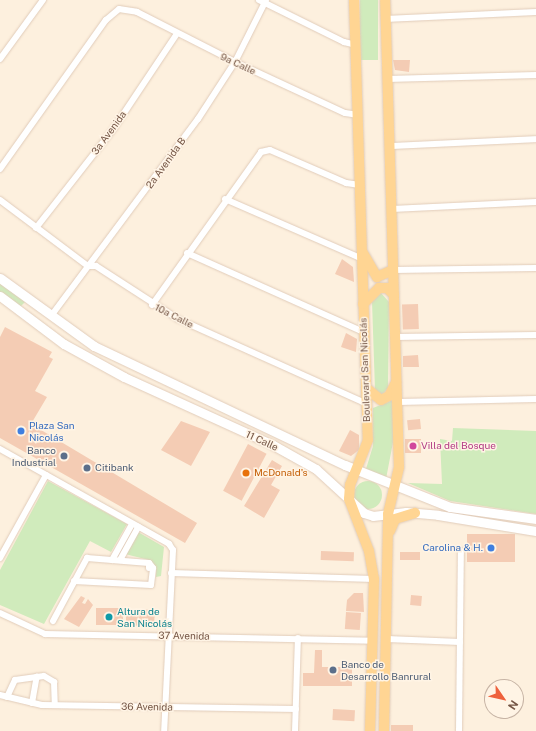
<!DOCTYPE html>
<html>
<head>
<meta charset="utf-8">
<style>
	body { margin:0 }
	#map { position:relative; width:536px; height:731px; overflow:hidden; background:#fdf0de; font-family:"Public Sans",sans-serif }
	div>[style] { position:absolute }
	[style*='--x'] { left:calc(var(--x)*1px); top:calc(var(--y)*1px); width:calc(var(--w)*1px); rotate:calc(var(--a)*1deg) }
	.green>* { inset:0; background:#d0ebbc; transform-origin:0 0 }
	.round { border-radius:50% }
	.building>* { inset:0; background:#f4ccb4; transform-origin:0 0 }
	.roads { filter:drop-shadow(0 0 1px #e1ccba) drop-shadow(0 0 1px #e1ccba) }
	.street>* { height:6px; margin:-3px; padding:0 3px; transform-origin:3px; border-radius:3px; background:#fff }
	.secondary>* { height:9px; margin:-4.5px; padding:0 4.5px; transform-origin:4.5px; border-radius:4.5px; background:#fff }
	.primary>* { height:10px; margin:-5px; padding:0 5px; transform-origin:5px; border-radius:5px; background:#ffd593 }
	.dots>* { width:11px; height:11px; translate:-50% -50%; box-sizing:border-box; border:2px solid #fff4e5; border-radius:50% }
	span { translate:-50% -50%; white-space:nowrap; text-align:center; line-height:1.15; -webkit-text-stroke:3px #fff4e5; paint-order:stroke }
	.street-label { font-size:10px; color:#745545 }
	.shop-label { font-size:10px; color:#366cbe }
	.left { translate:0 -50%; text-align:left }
	.right { translate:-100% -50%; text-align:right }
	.hotel-label { font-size:10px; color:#b23c85 }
	.service-label { font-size:10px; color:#4e5e75 }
	.food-label { font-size:10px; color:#c56008 }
	.culture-label { font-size:10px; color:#0d838f }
	.north { position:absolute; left:484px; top:679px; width:40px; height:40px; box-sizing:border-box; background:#fff4e5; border:1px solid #c7b4a5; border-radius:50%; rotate:124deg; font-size:11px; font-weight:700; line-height:16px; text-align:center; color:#745545 }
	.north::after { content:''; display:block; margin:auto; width:14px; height:18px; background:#ee613c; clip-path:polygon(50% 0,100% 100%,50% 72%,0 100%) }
</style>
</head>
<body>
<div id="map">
	<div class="green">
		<i style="left:360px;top:0;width:18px;height:60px"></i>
		<i style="clip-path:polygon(0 283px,25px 302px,20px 307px,0 292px)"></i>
		<i style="clip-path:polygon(381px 293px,389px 302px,388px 388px,382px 395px,375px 390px,372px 302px)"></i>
		<i style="clip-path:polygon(393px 400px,394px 437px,386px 479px,366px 469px,373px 446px,373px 408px)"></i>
		<i style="clip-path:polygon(453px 428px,536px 431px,536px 514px,450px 501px,408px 483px,442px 484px,440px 439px,452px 441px)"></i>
		<i style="clip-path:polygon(48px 481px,127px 524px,111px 552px,90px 541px,44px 624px,0 605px,0 570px)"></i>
		<i class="round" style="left:354px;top:481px;width:28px;height:28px"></i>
		<i style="clip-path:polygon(138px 532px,164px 547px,161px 576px,156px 577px,156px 569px,149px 560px,125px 554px)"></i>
	</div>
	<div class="building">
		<i style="clip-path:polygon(393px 60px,410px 60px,409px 72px,395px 70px)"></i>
		<i style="clip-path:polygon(342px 259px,353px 267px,354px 282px,335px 274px)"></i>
		<i style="left:418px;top:304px;width:25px;height:16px;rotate:88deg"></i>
		<i style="clip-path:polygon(5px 327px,52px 352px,49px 357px,53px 359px,35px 391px,47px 397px,31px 424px,197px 523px,185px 543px,0 438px,0 337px)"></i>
		<i style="clip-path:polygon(346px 333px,357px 339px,356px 352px,341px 347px)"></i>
		<i style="clip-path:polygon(418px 355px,419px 367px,403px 367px,403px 356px)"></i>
		<i style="left:420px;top:419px;width:10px;height:13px;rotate:84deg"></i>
		<i style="clip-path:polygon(181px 421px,210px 432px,191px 466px,161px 450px)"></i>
		<i style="clip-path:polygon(350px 430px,359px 435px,359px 450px,351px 456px,339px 451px)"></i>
		<i style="left:421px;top:439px;width:14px;height:16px;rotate:90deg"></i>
		<i style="left:248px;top:444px;width:21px;height:53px;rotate:28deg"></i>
		<i style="clip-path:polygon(272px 460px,282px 466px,271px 485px,280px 490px,264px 518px,244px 506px)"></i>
		<i style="left:467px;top:534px;width:48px;height:28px"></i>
		<i style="left:321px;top:551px;width:33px;height:9px;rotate:2deg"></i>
		<i style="left:400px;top:552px;width:20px;height:8px"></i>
		<i style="clip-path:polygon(354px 593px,363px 593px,364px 612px,346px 611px,347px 600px)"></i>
		<i style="left:411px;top:595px;width:11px;height:10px;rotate:5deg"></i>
		<i style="clip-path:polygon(81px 596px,85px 598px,82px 603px,85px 604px,88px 599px,93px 605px,79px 627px,64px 619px)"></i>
		<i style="left:123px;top:608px;width:17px;height:27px;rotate:90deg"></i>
		<i style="clip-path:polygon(126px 609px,155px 610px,154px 625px,126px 626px)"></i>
		<i style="left:346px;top:612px;width:15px;height:17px;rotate:4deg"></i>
		<i style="clip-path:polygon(315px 650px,322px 650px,322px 667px,352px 667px,352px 686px,303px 686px,303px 673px,314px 673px)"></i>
		<i style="left:333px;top:709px;width:22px;height:11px;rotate:3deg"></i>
		<i style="left:391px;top:725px;width:22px;height:6px"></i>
	</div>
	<div class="roads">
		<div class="street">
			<i style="--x:259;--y:0;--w:95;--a:26.3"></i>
			<i style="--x:344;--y:42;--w:12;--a:14"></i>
			<i style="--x:385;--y:19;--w:151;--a:-2.7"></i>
			<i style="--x:0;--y:59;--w:73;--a:-53.9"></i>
			<i style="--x:387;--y:79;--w:149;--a:-1.5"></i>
			<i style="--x:390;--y:146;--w:146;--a:-2.7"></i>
			<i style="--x:0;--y:169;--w:183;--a:-54.6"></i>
			<i style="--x:106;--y:20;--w:17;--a:-40"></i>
			<i style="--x:119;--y:9;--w:18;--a:9"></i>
			<i style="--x:137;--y:12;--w:110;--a:27"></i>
			<i style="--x:235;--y:62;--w:121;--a:24.9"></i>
			<i style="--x:345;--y:113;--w:14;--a:8"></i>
			<i style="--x:225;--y:199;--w:147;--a:23.6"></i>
			<i style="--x:0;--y:200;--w:110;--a:36.9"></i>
			<i style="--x:88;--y:266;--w:8;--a:0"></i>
			<i style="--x:96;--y:266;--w:98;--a:32.9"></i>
			<i style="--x:178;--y:319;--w:207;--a:24.2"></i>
			<i style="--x:392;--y:209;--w:144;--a:-2.8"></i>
			<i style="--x:36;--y:228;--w:127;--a:-52"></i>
			<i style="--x:114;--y:128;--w:112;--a:-56.3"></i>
			<i style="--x:187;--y:253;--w:194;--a:24.1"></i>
			<i style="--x:393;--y:270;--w:143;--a:-0.8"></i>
			<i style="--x:152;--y:305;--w:188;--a:-54.5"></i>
			<i style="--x:261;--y:152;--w:9;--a:-13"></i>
			<i style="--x:270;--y:150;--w:83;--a:23.5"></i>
			<i style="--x:346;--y:183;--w:14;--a:8"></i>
			<i style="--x:51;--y:316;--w:246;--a:-53.3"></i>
			<i style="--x:198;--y:119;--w:68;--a:-57"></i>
			<i style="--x:235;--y:62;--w:69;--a:-63.4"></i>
			<i style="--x:395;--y:337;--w:141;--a:-0.8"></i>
			<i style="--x:398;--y:402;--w:138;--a:-1.2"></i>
			<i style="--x:0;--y:449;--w:194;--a:29.3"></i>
			<i style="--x:169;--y:544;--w:7;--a:56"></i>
			<i style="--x:173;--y:550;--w:181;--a:92.8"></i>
			<i style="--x:0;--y:558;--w:95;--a:-61"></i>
			<i style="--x:112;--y:560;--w:41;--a:-60.9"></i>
			<i style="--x:120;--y:560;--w:38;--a:-61"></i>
			<i style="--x:171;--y:573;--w:203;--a:1.7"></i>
			<i style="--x:74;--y:581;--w:77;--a:3"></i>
			<i style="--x:151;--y:585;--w:17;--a:-83"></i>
			<i style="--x:153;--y:568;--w:5;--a:-127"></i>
			<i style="--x:0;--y:613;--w:50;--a:25"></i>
			<i style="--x:45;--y:634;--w:328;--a:1.2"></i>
			<i style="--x:53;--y:621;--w:72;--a:-61.6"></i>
			<i style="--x:87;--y:558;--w:62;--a:4.6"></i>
			<i style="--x:149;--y:563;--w:5;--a:90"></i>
			<i style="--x:387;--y:639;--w:73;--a:2.4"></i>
			<i style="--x:0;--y:695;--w:43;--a:13.4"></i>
			<i style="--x:42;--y:705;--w:254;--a:0.9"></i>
			<i style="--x:7;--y:697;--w:19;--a:-65"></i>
			<i style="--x:15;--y:680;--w:29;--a:-8"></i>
			<i style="--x:44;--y:676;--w:12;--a:31"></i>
			<i style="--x:54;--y:682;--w:23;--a:88"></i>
			<i style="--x:32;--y:703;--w:27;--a:-80"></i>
			<i style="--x:295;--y:731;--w:93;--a:-88.2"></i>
			<i style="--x:459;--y:731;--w:180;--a:-89.4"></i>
		</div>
		<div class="secondary">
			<i style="--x:0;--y:278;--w:116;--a:35.9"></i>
			<i style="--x:94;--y:346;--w:278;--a:25.4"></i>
			<i style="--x:345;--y:465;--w:113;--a:21.8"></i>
			<i style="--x:450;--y:507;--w:87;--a:7.9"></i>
			<i style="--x:0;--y:296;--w:80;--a:36.9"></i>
			<i style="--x:64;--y:344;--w:68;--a:28.8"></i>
			<i style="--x:124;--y:377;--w:164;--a:24.5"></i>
			<i style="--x:273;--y:445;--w:49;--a:29.2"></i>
			<i style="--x:316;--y:469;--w:65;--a:42.5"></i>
			<i style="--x:364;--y:513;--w:9;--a:18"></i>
			<i style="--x:373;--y:516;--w:33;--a:-7"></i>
			<i style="--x:406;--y:512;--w:32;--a:5"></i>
			<i style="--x:438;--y:515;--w:99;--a:9.3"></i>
		</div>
		<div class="primary">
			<i style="--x:354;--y:0;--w:440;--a:88.2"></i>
			<i style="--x:368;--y:440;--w:48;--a:111.8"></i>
			<i style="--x:350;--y:485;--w:14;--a:94"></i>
			<i style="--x:349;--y:499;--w:56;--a:69"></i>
			<i style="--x:369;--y:551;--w:28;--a:80"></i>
			<i style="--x:374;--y:579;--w:152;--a:91.5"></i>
			<i style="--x:363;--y:253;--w:28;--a:60"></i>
			<i style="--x:377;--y:277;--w:17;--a:-24"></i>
			<i style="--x:363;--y:304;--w:23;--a:-45"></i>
			<i style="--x:379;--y:288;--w:8;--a:0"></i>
			<i style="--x:387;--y:288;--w:10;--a:45"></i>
			<i style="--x:366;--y:388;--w:19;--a:39"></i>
			<i style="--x:381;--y:400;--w:9;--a:-27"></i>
			<i style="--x:389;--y:396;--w:16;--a:-63"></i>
			<i style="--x:390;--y:531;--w:13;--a:-67"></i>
			<i style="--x:395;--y:519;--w:21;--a:-17"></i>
			<i style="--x:384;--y:731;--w:217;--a:-88.9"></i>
			<i style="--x:388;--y:514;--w:48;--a:-76.8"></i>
			<i style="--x:399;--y:467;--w:467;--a:-91.7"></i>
		</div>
	</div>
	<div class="dots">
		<i style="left:21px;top:431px;background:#3f7fe0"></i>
		<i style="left:413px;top:446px;background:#d1479c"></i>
		<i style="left:64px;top:456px;background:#5c6f8a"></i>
		<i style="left:87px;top:468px;background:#5c6f8a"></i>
		<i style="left:246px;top:473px;background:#e8710a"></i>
		<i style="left:491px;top:548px;background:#3f7fe0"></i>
		<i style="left:109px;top:617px;background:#0f9aa8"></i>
		<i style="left:333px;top:670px;background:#5c6f8a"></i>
	</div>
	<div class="street-label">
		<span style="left:238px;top:64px;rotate:25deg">9a Calle</span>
		<span style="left:109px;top:133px;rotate:-54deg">3a Avenida</span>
		<span style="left:166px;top:163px;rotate:-54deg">2a Avenida B</span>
		<span style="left:174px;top:316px;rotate:27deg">10a Calle</span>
		<span style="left:365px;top:370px;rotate:-92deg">Boulevard San Nicolás</span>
		<span style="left:262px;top:441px;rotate:25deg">11 Calle</span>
		<span style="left:184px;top:636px;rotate:1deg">37 Avenida</span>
		<span style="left:147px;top:707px;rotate:1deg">36 Avenida</span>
	</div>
	<div class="shop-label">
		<span class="left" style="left:29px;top:431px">Plaza San<br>Nicolás</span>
		<span class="right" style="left:483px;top:548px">Carolina &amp; H.</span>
	</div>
	<div class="hotel-label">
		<span class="left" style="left:421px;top:446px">Villa del Bosque</span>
	</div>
	<div class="service-label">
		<span class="right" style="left:56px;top:456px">Banco<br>Industrial</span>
		<span class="left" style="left:95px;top:468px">Citibank</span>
		<span class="left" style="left:341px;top:670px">Banco de<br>Desarrollo Banrural</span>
	</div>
	<div class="food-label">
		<span class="left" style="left:254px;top:473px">McDonald's</span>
	</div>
	<div class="culture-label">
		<span class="left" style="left:117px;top:617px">Altura de<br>San Nicolás</span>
	</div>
	<div class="north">N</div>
</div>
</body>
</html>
